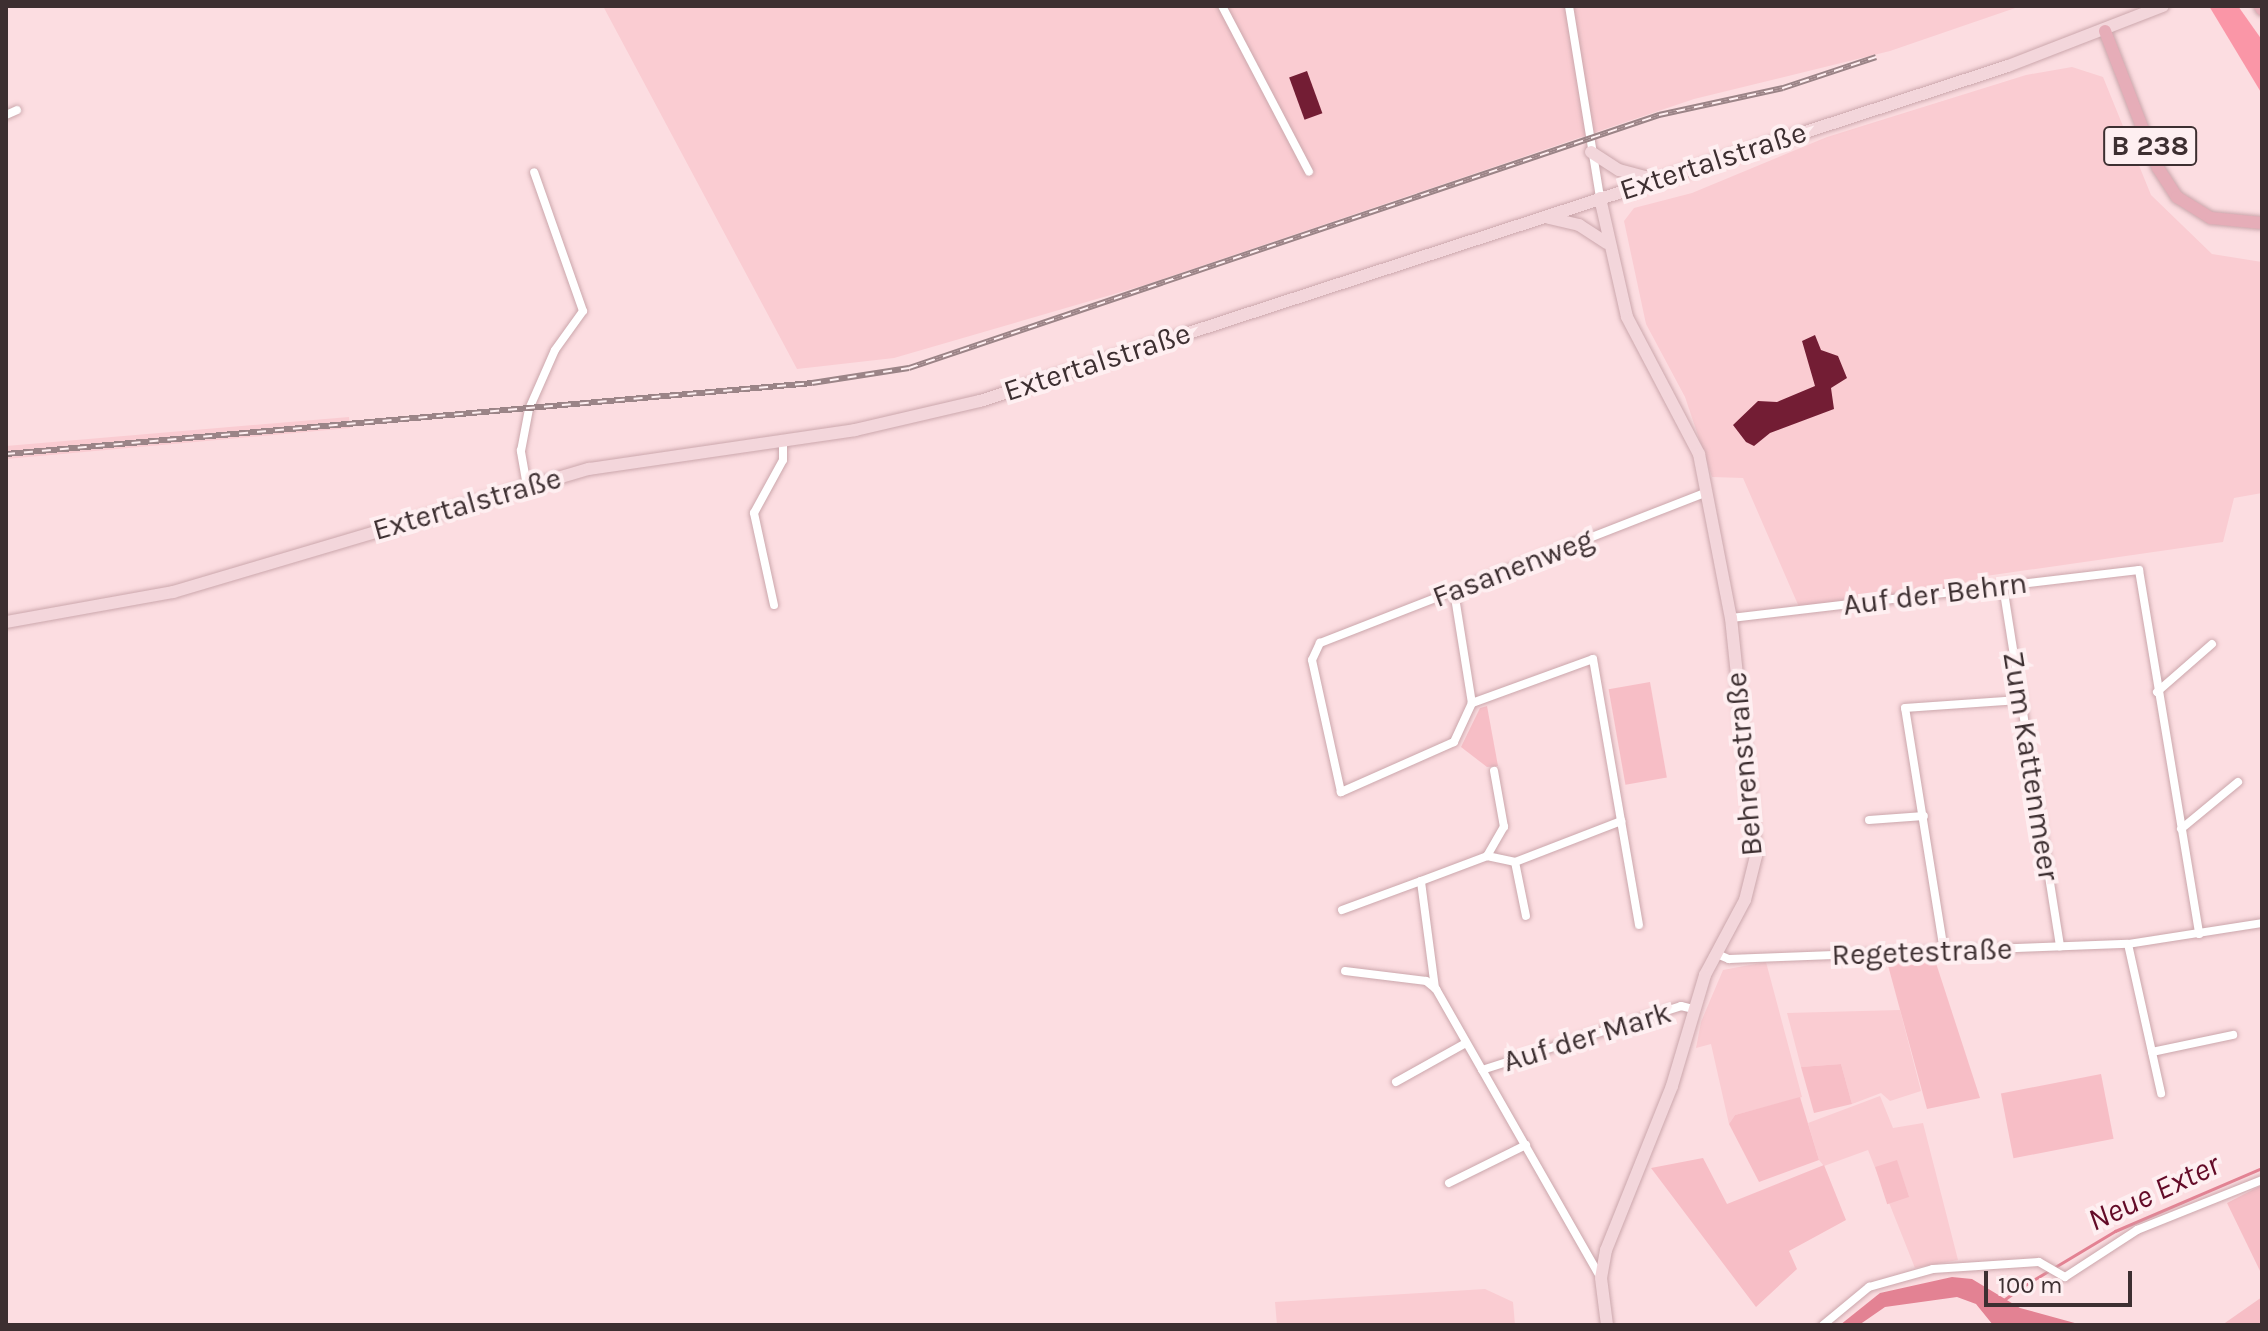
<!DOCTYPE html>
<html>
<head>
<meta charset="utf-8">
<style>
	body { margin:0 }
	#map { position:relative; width:2268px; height:1331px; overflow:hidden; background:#fcdde1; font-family:Karla,sans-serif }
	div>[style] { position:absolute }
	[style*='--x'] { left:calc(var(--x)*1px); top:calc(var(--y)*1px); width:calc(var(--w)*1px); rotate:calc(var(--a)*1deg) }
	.built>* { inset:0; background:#faccd2 }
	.green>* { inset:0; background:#f7bec6; transform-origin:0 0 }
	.forest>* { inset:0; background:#fa96a7 }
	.water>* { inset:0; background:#e38293 }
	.stream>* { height:3px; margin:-1.5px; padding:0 1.5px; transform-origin:1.5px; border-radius:1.5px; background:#e38293 }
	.building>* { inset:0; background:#731d34; transform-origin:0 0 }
	.roads { filter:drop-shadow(0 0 2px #cba7ac) drop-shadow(0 0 2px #cba7ac) }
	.street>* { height:8px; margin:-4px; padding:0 4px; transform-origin:4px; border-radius:4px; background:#fff }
	.secondary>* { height:12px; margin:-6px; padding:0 6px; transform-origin:6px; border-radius:6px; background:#f3d6db }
	.primary>* { height:12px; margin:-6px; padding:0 6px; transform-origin:6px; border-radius:6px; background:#e6adb8 }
	.rail>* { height:6px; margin-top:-3px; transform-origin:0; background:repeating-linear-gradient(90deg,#feeff1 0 9px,#9b8487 0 18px); box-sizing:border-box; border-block:2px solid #9b8487 }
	span { translate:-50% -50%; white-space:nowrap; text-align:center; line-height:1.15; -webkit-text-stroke:8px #feeff1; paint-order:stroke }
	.shield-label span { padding:2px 6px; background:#feeff1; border:2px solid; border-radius:6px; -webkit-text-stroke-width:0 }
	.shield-label { font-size:28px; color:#3d2f31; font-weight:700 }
	.street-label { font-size:30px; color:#3d2f31 }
	.water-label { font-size:32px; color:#630a27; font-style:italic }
	.frame { position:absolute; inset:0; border:8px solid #3d2f31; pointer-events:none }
	.scale { position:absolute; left:1984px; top:1271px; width:148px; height:36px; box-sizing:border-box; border:4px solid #3d2f31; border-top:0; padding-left:10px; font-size:24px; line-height:28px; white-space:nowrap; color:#3d2f31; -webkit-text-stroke:6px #feeff1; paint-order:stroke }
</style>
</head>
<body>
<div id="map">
	<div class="built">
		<i style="clip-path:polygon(603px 6px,2021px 6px,1890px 51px,1694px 99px,1145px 285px,894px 358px,797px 369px)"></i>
		<i style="clip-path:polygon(2072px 67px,2103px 77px,2151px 195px,2212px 254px,2262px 262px,2262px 493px,2234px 498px,2223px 542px,1979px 577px,1966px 587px,1799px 607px,1743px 478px,1712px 477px,1685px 397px,1646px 324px,1624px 221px,1634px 208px,1692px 193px,1827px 137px,2026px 75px)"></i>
		<i style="clip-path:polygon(349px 417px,350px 428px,6px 459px,6px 446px)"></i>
		<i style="clip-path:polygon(1766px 962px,1802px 1097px,1735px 1115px,1729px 1124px,1711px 1044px,1696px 1048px,1701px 1022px,1723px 970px)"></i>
		<i style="clip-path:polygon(1900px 1010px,1921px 1091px,1890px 1101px,1881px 1093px,1852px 1104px,1841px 1064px,1801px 1067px,1787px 1013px)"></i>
		<i style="clip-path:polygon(1880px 1096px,1893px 1128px,1923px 1123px,1958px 1260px,1915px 1268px,1868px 1150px,1824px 1166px,1819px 1160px,1808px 1123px)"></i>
		<i style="clip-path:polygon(1485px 1289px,1513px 1302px,1515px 1325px,1277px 1325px,1275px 1302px)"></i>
	</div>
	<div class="green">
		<i style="left:1650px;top:682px;width:97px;height:42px;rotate:80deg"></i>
		<i style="clip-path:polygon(1487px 706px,1498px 766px,1487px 767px,1461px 747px,1480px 708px)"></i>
		<i style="clip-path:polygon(1934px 957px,1980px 1098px,1927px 1109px,1886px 958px)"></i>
		<i style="clip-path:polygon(1841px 1064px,1852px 1104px,1814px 1113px,1801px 1067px)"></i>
		<i style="left:2101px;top:1074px;width:66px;height:102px;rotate:79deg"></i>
		<i style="clip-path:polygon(1800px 1097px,1819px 1160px,1759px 1182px,1729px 1124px,1735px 1115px)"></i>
		<i style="clip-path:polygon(1703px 1158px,1727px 1204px,1824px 1165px,1846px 1220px,1789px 1251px,1797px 1269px,1756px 1307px,1651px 1168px)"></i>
		<i style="left:1897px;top:1160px;width:39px;height:23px;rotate:72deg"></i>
		<i style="clip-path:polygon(2262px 1185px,2262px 1275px,2227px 1203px)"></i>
		<i style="clip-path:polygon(2262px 1297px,2262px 1325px,2222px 1325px)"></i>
	</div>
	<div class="forest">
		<i style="clip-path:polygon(2209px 6px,2238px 6px,2262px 40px,2262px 94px)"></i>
	</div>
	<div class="water">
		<i style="clip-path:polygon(1952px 1277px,1972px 1279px,2020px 1308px,2082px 1325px,1993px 1325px,1976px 1304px,1957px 1297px,1885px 1307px,1859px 1325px,1840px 1325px,1880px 1293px)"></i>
	</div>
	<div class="stream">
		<i style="--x:2025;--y:1285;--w:105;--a:-31"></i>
		<i style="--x:2115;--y:1231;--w:160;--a:-23.2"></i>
		<i style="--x:2005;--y:1299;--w:9;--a:-36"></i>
	</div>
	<div class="building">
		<i style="left:1307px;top:71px;width:45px;height:19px;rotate:70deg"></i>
		<i style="clip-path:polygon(1815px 335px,1821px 350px,1838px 356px,1847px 378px,1831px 388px,1834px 409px,1770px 433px,1754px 446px,1746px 442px,1733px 425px,1758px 401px,1777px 402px,1815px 386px,1802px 341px)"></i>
	</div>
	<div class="roads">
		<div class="street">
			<i style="--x:1222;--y:6;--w:187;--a:62.3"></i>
			<i style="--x:1569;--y:6;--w:194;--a:80.8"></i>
			<i style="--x:6;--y:115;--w:12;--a:-24"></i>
			<i style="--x:527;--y:486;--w:36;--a:-100"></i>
			<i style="--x:521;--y:451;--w:43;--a:-79.2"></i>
			<i style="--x:529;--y:409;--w:64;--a:-66.2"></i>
			<i style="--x:555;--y:350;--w:48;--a:-54.3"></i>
			<i style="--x:583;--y:311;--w:147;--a:-109.4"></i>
			<i style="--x:2003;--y:586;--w:365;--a:81"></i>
			<i style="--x:1454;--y:591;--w:113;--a:80.9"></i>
			<i style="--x:774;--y:605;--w:94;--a:-102.3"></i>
			<i style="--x:754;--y:513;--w:60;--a:-61.3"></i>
			<i style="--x:783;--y:460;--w:20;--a:-90"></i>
			<i style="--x:1731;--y:618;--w:411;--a:-6.7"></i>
			<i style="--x:2139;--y:570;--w:369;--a:80.6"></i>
			<i style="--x:2157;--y:692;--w:73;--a:-41.1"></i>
			<i style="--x:1869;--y:820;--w:55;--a:-4.2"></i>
			<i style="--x:2181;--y:829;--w:74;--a:-39.5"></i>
			<i style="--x:1487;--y:856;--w:34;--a:-60"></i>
			<i style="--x:1504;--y:827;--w:57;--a:-100.1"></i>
			<i style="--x:1515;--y:862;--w:55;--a:78.5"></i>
			<i style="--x:1342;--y:910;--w:84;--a:-20.2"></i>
			<i style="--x:1639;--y:925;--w:270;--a:-99.8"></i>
			<i style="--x:1593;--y:659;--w:129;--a:160"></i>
			<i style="--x:1472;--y:703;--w:43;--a:114.8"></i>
			<i style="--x:1454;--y:742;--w:124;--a:156.1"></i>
			<i style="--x:1341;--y:792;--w:135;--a:-102.4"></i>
			<i style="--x:1312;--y:660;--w:19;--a:-65"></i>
			<i style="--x:1320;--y:643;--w:415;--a:-21.3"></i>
			<i style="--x:2128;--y:944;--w:153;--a:77.5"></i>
			<i style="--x:1944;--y:951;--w:246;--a:-99.1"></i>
			<i style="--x:1905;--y:708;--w:114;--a:-4"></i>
			<i style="--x:1717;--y:954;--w:13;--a:23"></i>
			<i style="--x:1729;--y:959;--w:399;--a:-2.2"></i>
			<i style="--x:2128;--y:944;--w:136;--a:-8.9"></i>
			<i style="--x:1345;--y:971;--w:82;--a:7"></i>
			<i style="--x:1426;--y:981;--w:13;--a:39"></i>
			<i style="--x:1436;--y:989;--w:333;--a:60.3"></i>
			<i style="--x:1435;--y:988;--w:108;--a:-97.5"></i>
			<i style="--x:1421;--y:881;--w:71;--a:-20.7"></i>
			<i style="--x:1487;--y:856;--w:29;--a:12"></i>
			<i style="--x:1515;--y:862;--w:114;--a:-21.1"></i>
			<i style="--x:2152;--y:1052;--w:83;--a:-11.9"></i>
			<i style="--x:1482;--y:1070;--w:209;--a:-17.8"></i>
			<i style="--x:1681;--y:1006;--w:12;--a:14"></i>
			<i style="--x:1396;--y:1082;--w:80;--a:-29.1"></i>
			<i style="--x:1449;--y:1183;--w:86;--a:-26.3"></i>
			<i style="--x:1823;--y:1325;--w:60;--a:-39.6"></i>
			<i style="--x:1869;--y:1287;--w:66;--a:-15.7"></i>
			<i style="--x:1933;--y:1269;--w:106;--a:-3.8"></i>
			<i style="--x:2039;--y:1262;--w:30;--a:30"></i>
			<i style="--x:2065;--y:1277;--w:86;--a:-33.1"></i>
			<i style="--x:2137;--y:1230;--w:135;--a:-21.8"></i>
		</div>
		<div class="secondary">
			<i style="--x:1591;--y:152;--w:33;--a:33"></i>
			<i style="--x:1619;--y:170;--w:34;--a:15"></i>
			<i style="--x:1600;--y:198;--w:122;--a:77.2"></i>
			<i style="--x:1627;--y:317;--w:155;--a:62.3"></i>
			<i style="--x:1699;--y:454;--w:167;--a:79"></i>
			<i style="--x:1731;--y:618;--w:239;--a:84"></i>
			<i style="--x:1756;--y:856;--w:45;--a:104"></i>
			<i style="--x:1745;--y:900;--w:85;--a:118.1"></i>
			<i style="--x:1705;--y:975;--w:116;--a:106.6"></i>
			<i style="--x:1672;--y:1086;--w:177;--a:111.9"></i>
			<i style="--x:1606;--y:1250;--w:28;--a:100"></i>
			<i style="--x:1601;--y:1278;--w:47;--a:82.7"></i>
			<i style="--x:1549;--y:218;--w:31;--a:13"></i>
			<i style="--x:1579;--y:225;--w:33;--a:33"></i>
			<i style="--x:6;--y:622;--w:170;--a:-10.2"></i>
			<i style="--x:173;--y:592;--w:434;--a:-16.5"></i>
			<i style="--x:589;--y:469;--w:269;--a:-8.3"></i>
			<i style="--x:855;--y:430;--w:128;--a:-13.1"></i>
			<i style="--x:980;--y:401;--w:1081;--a:-18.05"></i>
			<i style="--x:2008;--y:66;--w:166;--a:-21.2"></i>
		</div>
		<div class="primary">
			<i style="--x:2260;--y:6;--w:4;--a:63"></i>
			<i style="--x:2105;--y:31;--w:147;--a:68.9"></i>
			<i style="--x:2158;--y:168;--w:35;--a:57"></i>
			<i style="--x:2177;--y:197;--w:40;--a:32"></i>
			<i style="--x:2211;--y:218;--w:51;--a:5.6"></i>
		</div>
	</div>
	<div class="rail">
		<i style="--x:6;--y:454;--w:809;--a:-5.03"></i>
		<i style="--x:812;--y:383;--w:98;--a:-8.8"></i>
		<i style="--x:909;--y:368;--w:792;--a:-18.64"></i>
		<i style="--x:1659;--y:115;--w:127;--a:-12.3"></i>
		<i style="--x:1783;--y:88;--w:98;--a:-18.4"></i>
	</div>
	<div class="shield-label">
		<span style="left:2150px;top:146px">B 238</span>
	</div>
	<div class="street-label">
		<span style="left:1713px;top:161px;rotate:-18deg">Extertalstraße</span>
		<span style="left:1097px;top:362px;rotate:-18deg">Extertalstraße</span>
		<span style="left:467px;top:504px;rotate:-16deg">Extertalstraße</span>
		<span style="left:1513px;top:568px;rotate:-21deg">Fasanenweg</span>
		<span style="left:1935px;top:594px;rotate:-7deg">Auf der Behrn</span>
		<span style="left:1744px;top:764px;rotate:-95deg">Behrenstraße</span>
		<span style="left:2031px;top:766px;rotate:81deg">Zum Kattenmeer</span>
		<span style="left:1922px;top:952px;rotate:-2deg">Regetestraße</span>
		<span style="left:1587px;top:1037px;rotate:-17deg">Auf der Mark</span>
	</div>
	<div class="water-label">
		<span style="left:2154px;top:1193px;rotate:-25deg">Neue Exter</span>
	</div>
	<div class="frame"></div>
	<div class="scale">100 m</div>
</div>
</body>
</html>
